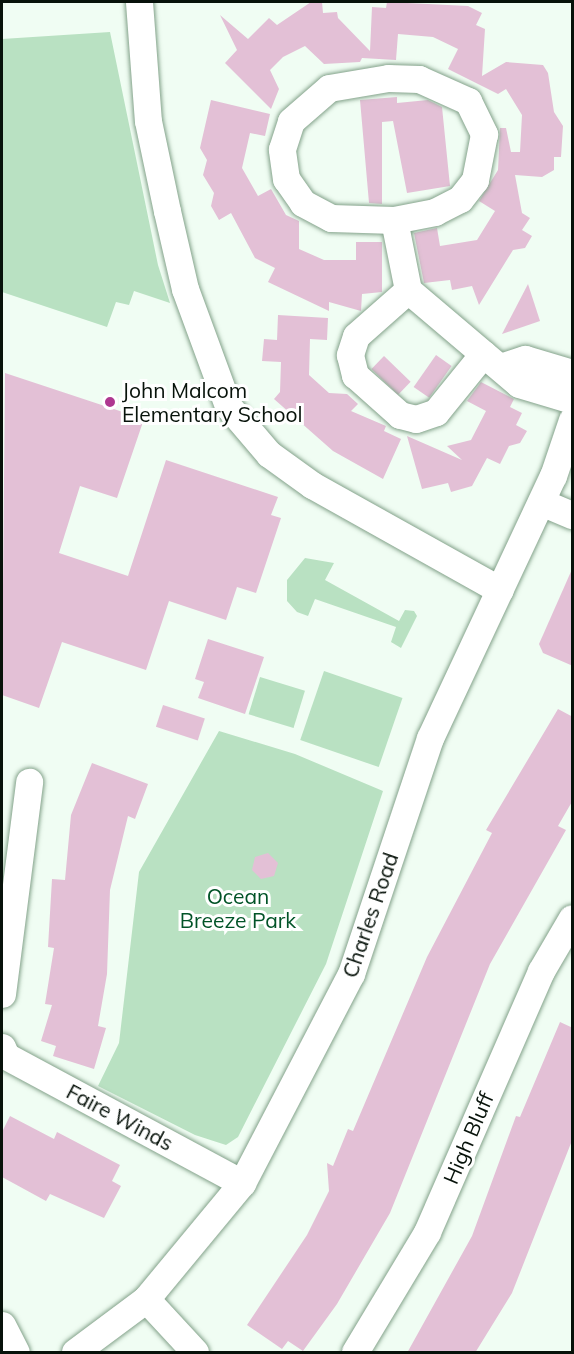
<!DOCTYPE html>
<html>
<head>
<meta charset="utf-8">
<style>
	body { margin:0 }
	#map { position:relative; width:574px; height:1354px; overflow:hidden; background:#f0fdf3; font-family:Mulish,sans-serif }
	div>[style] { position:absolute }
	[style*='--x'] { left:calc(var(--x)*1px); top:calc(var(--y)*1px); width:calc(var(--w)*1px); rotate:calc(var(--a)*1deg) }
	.green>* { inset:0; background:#b9e1c2; transform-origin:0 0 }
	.building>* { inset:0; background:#e3c0d6; transform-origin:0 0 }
	.roads { filter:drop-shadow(0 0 2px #83a28a) drop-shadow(0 0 2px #83a28a) }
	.minor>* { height:27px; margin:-13.5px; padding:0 13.5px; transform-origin:13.5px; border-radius:13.5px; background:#fff }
	.dots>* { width:16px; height:16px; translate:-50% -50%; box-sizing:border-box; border:3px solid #fff; border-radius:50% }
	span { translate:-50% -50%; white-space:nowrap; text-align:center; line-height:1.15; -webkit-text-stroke:6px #fff; paint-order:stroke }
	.poi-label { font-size:21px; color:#07120a }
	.left { translate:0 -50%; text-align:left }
	.park-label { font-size:21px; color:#015327 }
	.street-label { font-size:21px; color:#07120a }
	.frame { position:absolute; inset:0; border:3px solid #07120a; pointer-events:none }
</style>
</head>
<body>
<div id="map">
	<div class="green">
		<i style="clip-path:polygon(110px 32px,158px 265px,170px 303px,134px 291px,129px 305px,116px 302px,107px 327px,2px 292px,2px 39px)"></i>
		<i style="clip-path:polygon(305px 558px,334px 563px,325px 580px,399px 621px,405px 610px,414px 611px,417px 616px,401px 648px,391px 642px,396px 627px,315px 599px,308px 616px,297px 612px,287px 601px,287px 580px)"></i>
		<i style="left:324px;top:671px;width:83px;height:73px;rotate:19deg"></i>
		<i style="left:260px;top:677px;width:47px;height:39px;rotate:17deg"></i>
		<i style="clip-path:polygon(219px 731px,295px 754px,383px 791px,326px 964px,238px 1137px,226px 1145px,195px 1135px,98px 1086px,119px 1043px,139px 872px)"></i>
	</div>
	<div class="building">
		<i style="clip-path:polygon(311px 2px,322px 2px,323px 13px,337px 12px,338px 18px,370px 51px,372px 7px,386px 8px,387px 2px,468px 6px,482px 13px,476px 25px,485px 29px,482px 76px,506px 62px,543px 65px,548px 73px,554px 112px,563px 126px,561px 157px,554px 157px,554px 170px,542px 177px,515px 175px,522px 213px,530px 218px,522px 230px,532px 236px,525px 248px,513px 250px,479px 305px,472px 286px,452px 290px,450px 280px,424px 283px,414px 233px,437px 228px,440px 246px,477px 240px,495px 211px,479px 201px,498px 170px,500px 128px,506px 128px,511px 152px,520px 152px,522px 115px,506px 89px,498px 94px,448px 69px,458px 49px,433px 37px,398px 34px,396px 60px,362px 58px,360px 62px,324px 64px,305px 46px,283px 57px,270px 70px,279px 89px,271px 109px,225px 63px,237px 50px,220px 15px,248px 39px,269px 18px,277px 25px)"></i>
		<i style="clip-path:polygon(397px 97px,397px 103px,428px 100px,442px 107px,450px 186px,407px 193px,393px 121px,382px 122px,382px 204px,369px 203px,360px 100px)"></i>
		<i style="clip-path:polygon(211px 100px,270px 114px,265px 136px,250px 133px,242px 168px,258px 196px,271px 189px,286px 215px,299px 221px,299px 249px,324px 260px,356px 260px,356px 242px,382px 242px,382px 292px,362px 294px,361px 311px,329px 302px,329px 311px,268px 282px,275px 268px,255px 258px,231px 213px,219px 220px,211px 206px,214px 193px,203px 175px,207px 160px,200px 148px)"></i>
		<i style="clip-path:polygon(528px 284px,540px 321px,502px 334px)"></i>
		<i style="clip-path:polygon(278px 315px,328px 318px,327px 340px,310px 339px,309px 375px,329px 393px,347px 394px,358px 404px,351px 411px,386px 426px,384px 431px,401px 439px,383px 479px,333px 451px,274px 399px,280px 392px,281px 362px,262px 361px,264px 339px,277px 340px)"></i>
		<i style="left:436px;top:355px;width:19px;height:39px;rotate:35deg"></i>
		<i style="left:384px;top:356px;width:37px;height:18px;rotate:44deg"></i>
		<i style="clip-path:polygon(5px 373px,144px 419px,117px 498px,80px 486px,59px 553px,128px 576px,166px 460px,278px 497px,271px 515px,281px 518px,256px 593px,237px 587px,226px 620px,169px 601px,146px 670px,62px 642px,39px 708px,2px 695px)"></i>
		<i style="clip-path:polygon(481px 382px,514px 399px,510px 407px,522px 413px,516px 425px,527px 431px,520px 443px,509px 446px,500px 464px,487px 458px,472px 486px,451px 492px,448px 483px,422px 489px,407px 436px,462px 460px,447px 446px,471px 440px,486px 411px,467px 401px)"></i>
		<i style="clip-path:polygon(573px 567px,573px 666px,543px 653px,539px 644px)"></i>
		<i style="clip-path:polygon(208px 639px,264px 657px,245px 714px,198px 698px,204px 682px,195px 679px)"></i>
		<i style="left:163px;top:705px;width:44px;height:23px;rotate:18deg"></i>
		<i style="clip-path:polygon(558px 709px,573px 717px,573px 800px,558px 826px,566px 830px,490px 964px,390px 1213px,337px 1304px,303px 1351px,288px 1341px,282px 1349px,247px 1325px,307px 1235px,329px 1191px,327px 1163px,333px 1166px,348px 1129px,353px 1131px,427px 957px,492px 833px,486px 830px)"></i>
		<i style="clip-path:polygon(92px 763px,148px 784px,135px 819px,128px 816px,110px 890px,107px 974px,98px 1026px,106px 1028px,94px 1069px,53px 1056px,56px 1046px,41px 1041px,52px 1005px,45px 1004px,54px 948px,48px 947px,52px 879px,65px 880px,71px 815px)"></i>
		<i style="clip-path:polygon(268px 853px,278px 863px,274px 876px,261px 879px,252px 870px,255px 857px)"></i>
		<i style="clip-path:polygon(560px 1022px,573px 1028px,573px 1138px,512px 1293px,475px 1353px,407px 1353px,472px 1236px,516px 1116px,520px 1117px)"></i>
		<i style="clip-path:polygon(10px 1116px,54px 1139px,57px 1132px,120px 1165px,112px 1181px,121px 1186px,104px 1218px,50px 1194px,46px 1201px,2px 1177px,2px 1132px)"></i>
	</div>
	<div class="roads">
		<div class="minor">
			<i style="--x:139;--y:2;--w:119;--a:85.7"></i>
			<i style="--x:148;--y:121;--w:92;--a:78.1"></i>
			<i style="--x:167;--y:211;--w:80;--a:77"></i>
			<i style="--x:185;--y:289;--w:125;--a:69.8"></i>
			<i style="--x:228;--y:406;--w:63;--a:49.5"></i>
			<i style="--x:269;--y:454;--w:53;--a:35.8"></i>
			<i style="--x:312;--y:485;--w:215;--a:29.2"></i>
			<i style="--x:388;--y:78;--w:31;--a:2"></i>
			<i style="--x:419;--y:79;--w:54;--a:24.2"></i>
			<i style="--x:468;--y:101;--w:37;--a:64"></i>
			<i style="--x:484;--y:134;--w:47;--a:101.1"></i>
			<i style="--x:475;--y:180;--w:24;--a:128"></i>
			<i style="--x:460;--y:199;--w:28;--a:153"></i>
			<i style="--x:435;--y:212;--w:42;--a:169"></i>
			<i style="--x:394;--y:220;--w:63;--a:-178.2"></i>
			<i style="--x:331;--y:218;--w:32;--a:-152"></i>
			<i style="--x:303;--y:203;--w:29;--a:-125"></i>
			<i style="--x:286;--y:179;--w:30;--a:-98"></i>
			<i style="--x:282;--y:149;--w:29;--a:-72"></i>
			<i style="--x:291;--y:121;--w:50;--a:-41"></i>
			<i style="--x:329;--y:88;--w:60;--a:-9.6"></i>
			<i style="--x:394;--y:220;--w:71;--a:78.7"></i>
			<i style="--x:408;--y:290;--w:145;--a:40.3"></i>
			<i style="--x:519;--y:384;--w:55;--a:16.8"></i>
			<i style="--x:408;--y:290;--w:69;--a:138.5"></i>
			<i style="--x:356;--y:336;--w:20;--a:108"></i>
			<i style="--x:350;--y:355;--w:21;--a:76"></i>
			<i style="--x:355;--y:375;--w:60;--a:41.6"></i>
			<i style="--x:400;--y:415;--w:16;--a:14"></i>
			<i style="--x:416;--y:419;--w:21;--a:-19"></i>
			<i style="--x:436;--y:412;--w:75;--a:-51"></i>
			<i style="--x:503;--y:366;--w:23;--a:-18"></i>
			<i style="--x:525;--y:359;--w:49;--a:16.6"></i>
			<i style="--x:541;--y:502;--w:34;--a:23"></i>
			<i style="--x:2;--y:994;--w:214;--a:-82.7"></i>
			<i style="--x:2;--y:1047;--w:10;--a:66"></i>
			<i style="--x:6;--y:1056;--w:268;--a:28.3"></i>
			<i style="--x:146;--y:1299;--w:72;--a:47.2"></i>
			<i style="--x:2;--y:1325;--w:30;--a:63"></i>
			<i style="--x:75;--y:1352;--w:89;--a:-36.7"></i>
			<i style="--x:146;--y:1299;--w:151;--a:-50.4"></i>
			<i style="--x:242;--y:1183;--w:236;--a:-62.5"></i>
			<i style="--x:351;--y:974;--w:249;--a:-71.5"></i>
			<i style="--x:430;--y:738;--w:289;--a:-64.9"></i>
			<i style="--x:553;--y:476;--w:59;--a:-71.3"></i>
			<i style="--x:355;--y:1352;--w:140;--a:-59"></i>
			<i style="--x:427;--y:1232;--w:285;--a:-66.4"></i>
			<i style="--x:541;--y:971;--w:61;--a:-59.7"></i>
		</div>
	</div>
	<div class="dots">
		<i style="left:110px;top:402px;background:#ae3890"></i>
	</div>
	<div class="poi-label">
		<span class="left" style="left:122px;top:402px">John Malcom<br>Elementary School</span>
	</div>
	<div class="park-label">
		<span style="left:238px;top:908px">Ocean<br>Breeze Park</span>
	</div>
	<div class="street-label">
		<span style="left:370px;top:915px;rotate:-71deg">Charles Road</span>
		<span style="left:120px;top:1117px;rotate:28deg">Faire Winds</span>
		<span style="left:468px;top:1138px;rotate:-67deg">High Bluff</span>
	</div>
	<div class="frame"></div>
</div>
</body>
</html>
